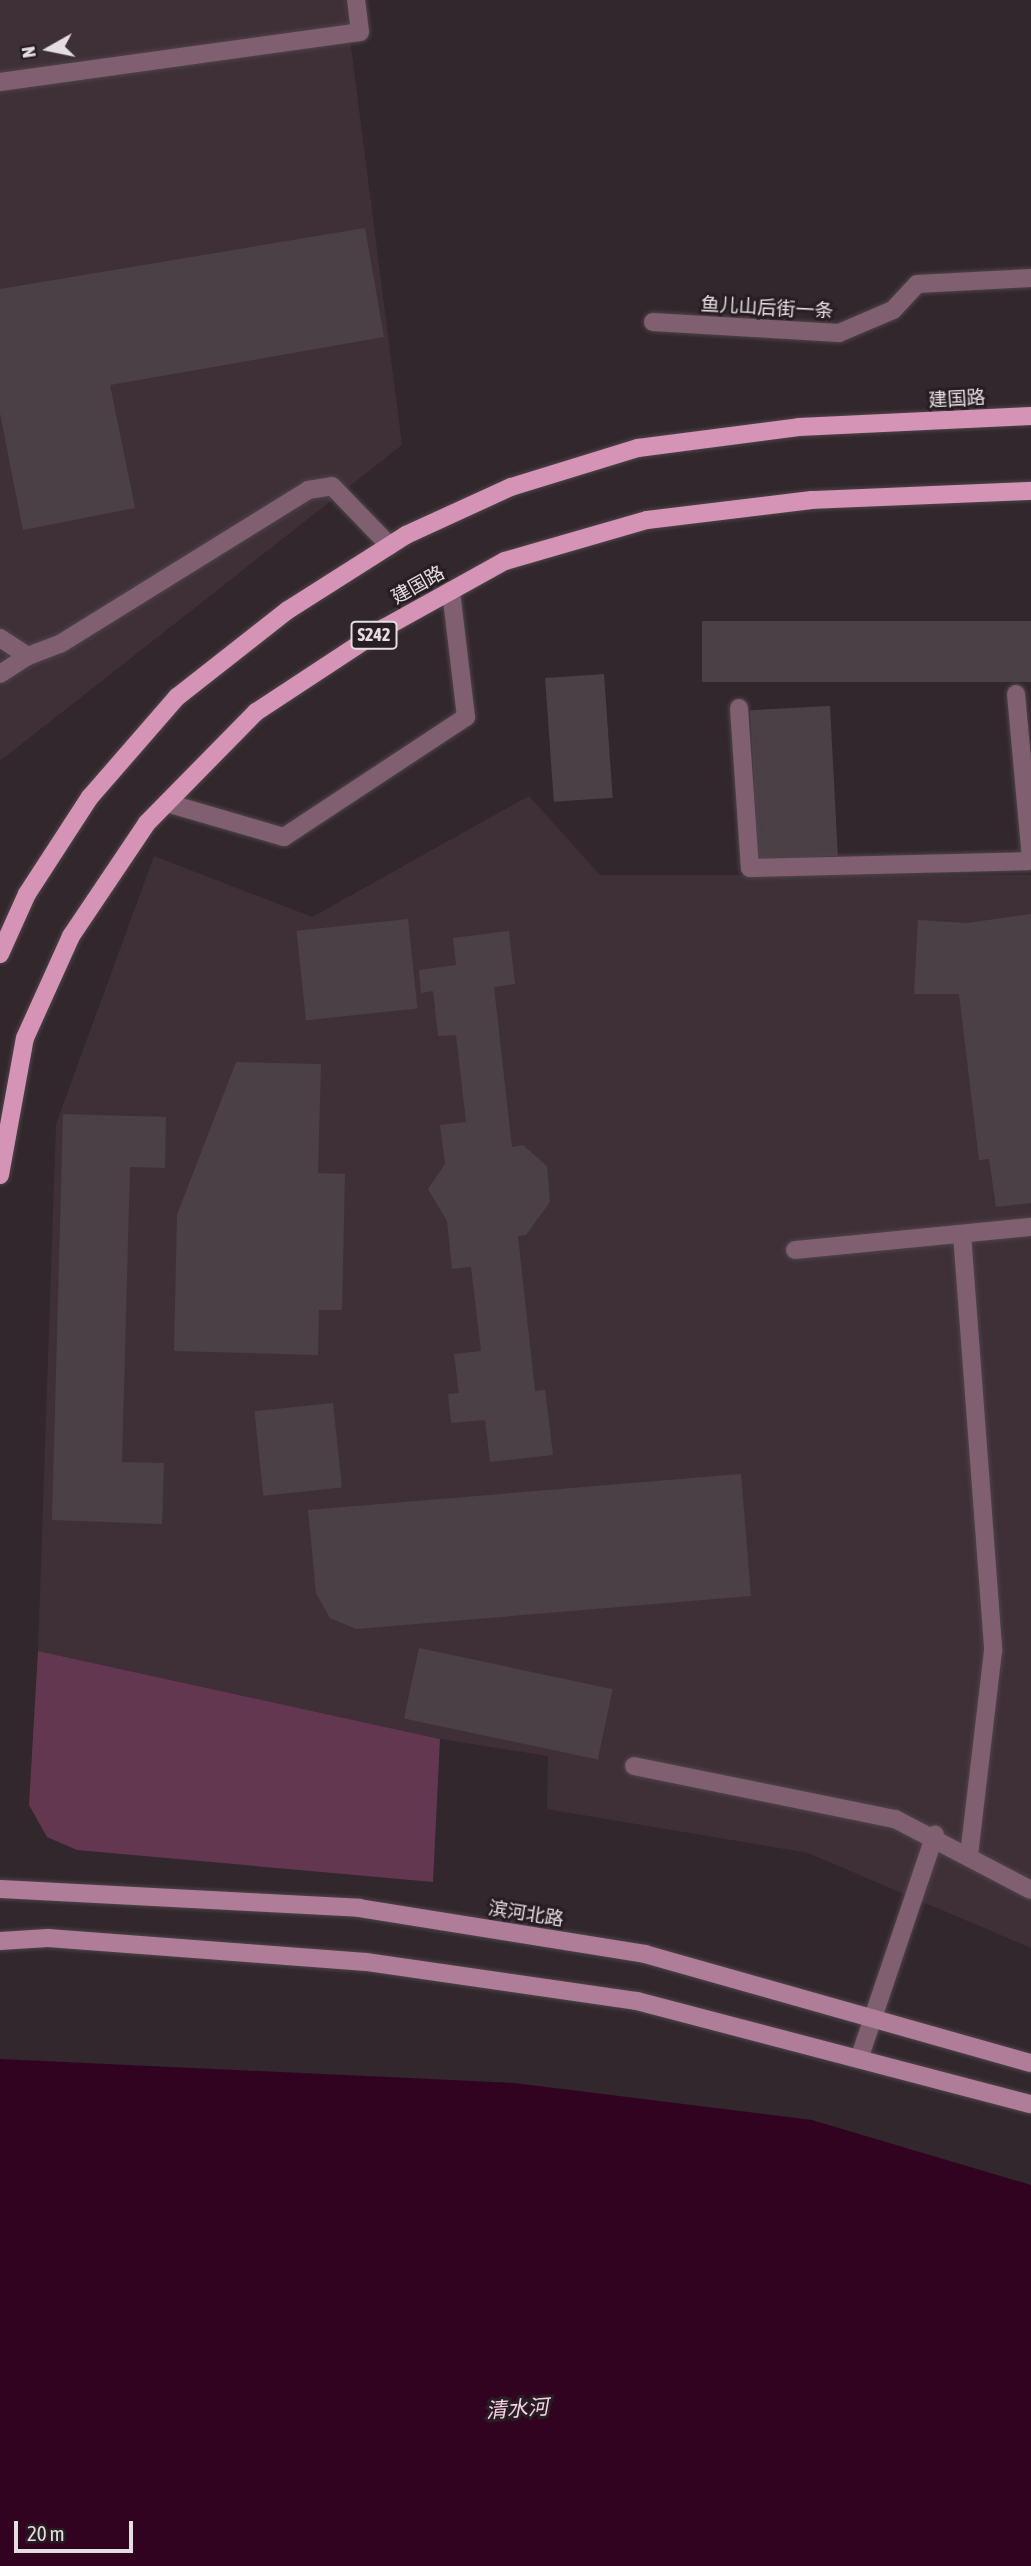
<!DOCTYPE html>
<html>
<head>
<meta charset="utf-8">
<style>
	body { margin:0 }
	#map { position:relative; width:1031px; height:2566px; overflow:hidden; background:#31272c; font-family:"Asap Condensed","Noto Sans SC",sans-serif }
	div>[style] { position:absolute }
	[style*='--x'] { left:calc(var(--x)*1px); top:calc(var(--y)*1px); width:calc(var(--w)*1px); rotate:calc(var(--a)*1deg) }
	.built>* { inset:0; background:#3f3038 }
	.green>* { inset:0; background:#63374f }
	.water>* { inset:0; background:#320321 }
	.building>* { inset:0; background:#4b4046; transform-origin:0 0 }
	.roads { filter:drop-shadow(0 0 2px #4e4449) drop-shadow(0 0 2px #4e4449) }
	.service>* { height:18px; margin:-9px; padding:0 9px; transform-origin:9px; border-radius:9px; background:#806070 }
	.minor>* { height:18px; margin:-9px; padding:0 9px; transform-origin:9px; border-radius:9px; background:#806070 }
	.secondary>* { height:18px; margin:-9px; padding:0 9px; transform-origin:9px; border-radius:9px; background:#b07d98 }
	.primary>* { height:18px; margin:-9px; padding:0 9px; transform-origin:9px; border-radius:9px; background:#d594b6 }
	span { translate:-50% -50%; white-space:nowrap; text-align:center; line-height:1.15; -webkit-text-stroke:6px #271e23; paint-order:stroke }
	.shield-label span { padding:2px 5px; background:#271e23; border:2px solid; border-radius:5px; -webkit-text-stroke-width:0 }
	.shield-label { font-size:18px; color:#e5dee1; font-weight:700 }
	.street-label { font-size:19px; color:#e5dee1 }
	.water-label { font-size:21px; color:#fad0e5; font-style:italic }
	.north { position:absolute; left:14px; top:14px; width:70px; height:70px; -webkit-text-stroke:5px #271e23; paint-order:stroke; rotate:261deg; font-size:19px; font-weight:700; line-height:28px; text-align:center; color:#e5dee1 }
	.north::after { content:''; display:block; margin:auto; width:24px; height:32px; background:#e5dee1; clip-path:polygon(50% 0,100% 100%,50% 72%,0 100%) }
	.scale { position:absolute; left:14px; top:2521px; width:119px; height:32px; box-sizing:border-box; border:4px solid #e5dee1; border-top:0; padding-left:9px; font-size:21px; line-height:24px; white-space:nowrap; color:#e5dee1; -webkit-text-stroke:5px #271e23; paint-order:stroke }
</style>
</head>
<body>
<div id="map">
	<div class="built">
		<i style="clip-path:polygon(0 0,345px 0,402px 445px,0 761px)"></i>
		<i style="clip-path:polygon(529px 796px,600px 875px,1031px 875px,1031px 1948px,808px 1853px,547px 1809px,548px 1756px,440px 1739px,38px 1651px,56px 1124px,154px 856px,312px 917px)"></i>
	</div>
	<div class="green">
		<i style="clip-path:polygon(38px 1651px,440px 1739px,433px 1882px,77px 1850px,47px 1837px,29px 1805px)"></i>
	</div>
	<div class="water">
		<i style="clip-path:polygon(0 2059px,514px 2083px,812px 2120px,1031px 2185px,1031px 2566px,0 2566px)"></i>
	</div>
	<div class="building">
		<i style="clip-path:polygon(365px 228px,384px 337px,110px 385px,135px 508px,23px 530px,0 413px,0 289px)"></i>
		<i style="left:1031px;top:621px;width:61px;height:329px;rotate:90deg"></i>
		<i style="left:604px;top:674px;width:124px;height:59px;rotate:86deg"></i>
		<i style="left:830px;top:706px;width:150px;height:80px;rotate:87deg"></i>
		<i style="clip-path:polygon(1031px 914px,1031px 1203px,996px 1207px,989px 1159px,979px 1160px,959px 994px,914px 994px,918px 920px,967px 923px)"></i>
		<i style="left:408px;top:919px;width:90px;height:112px;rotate:84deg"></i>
		<i style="clip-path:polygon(509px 931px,515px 984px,494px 987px,512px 1147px,523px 1145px,547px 1166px,550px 1202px,526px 1235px,518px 1236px,535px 1391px,545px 1390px,553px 1455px,490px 1462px,485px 1420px,451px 1423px,448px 1394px,459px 1393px,454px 1354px,481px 1351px,471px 1267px,452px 1269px,447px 1221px,428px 1189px,445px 1164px,440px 1125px,466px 1122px,456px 1035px,438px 1036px,433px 991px,421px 993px,419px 970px,456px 965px,453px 938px)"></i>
		<i style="clip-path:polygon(236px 1062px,321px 1064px,318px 1173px,345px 1174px,342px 1310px,319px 1310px,318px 1355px,174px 1351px,177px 1215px)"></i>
		<i style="clip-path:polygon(63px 1114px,166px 1117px,165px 1168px,130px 1167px,122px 1462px,164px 1463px,162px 1524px,52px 1520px)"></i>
		<i style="left:333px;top:1403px;width:85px;height:79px;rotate:84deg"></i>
		<i style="clip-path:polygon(741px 1474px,751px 1596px,356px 1629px,330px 1618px,316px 1593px,308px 1510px)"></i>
		<i style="left:419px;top:1648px;width:198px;height:72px;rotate:12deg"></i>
	</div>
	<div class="roads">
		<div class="service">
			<i style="--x:0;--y:82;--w:363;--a:-7.9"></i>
			<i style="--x:360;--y:32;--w:32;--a:-97"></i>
			<i style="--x:0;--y:638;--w:33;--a:33"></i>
			<i style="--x:28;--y:656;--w:34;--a:-21"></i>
			<i style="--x:60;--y:644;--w:292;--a:-31.8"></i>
			<i style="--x:308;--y:490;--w:24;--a:-9"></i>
			<i style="--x:332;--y:486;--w:83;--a:46"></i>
			<i style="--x:0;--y:674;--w:33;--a:-33"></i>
			<i style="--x:739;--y:708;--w:160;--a:86.1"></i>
			<i style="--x:750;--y:868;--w:278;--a:-1.4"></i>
			<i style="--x:167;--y:803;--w:122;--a:16.2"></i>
			<i style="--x:284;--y:837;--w:218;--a:-33.4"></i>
			<i style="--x:466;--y:717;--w:127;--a:-96.8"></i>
			<i style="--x:962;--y:1234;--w:418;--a:85.7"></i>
			<i style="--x:993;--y:1651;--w:204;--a:96.7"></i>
			<i style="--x:795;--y:1250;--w:237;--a:-5.6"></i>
			<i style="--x:634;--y:1766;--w:266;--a:11.5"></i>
			<i style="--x:895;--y:1819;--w:153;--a:27.6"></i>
			<i style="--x:859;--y:2059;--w:237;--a:-71.3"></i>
		</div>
		<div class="minor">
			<i style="--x:653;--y:322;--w:186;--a:3.4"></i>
			<i style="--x:839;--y:333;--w:59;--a:-23.1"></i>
			<i style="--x:893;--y:310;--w:35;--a:-47"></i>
			<i style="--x:917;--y:284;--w:114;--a:-3"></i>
			<i style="--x:1016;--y:694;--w:167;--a:84.8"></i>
		</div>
		<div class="secondary">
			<i style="--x:0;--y:1889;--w:360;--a:3"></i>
			<i style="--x:359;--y:1908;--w:290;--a:9.1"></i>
			<i style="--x:645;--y:1954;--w:401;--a:15.8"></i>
			<i style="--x:0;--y:1941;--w:48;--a:-3.6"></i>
			<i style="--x:48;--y:1938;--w:319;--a:4.3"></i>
			<i style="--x:366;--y:1962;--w:274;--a:8.2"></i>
			<i style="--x:637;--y:2001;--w:407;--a:14.7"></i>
		</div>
		<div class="primary">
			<i style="--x:0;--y:954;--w:66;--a:-65.8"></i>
			<i style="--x:27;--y:894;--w:116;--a:-57"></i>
			<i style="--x:90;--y:797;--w:133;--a:-49"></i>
			<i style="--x:177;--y:697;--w:141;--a:-38.1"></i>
			<i style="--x:288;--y:610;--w:140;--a:-32.4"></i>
			<i style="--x:406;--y:535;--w:115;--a:-24.6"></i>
			<i style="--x:511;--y:487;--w:133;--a:-17.1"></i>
			<i style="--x:638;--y:448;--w:162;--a:-7.4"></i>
			<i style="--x:799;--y:427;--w:232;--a:-2.7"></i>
			<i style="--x:0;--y:1175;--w:139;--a:-79.7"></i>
			<i style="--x:25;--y:1038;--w:112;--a:-65.7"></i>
			<i style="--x:71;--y:936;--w:136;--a:-56.1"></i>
			<i style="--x:147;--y:823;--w:156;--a:-45.5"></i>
			<i style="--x:256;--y:712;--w:153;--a:-33.3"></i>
			<i style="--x:384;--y:628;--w:138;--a:-29"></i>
			<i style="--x:505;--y:561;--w:148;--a:-16.1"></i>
			<i style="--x:647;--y:520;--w:166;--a:-6.9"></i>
			<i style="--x:812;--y:500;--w:219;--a:-2.4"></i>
		</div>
	</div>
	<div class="shield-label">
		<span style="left:374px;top:635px">S242</span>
	</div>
	<div class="street-label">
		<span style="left:767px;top:308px;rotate:3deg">鱼儿山后街一条</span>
		<span style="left:957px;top:399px;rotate:-3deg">建国路</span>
		<span style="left:418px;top:585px;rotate:-29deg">建国路</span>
		<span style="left:526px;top:1914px;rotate:9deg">滨河北路</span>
	</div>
	<div class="water-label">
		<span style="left:517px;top:2408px;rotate:-4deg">清水河</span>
	</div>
	<div class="north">N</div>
	<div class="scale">20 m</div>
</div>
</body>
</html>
